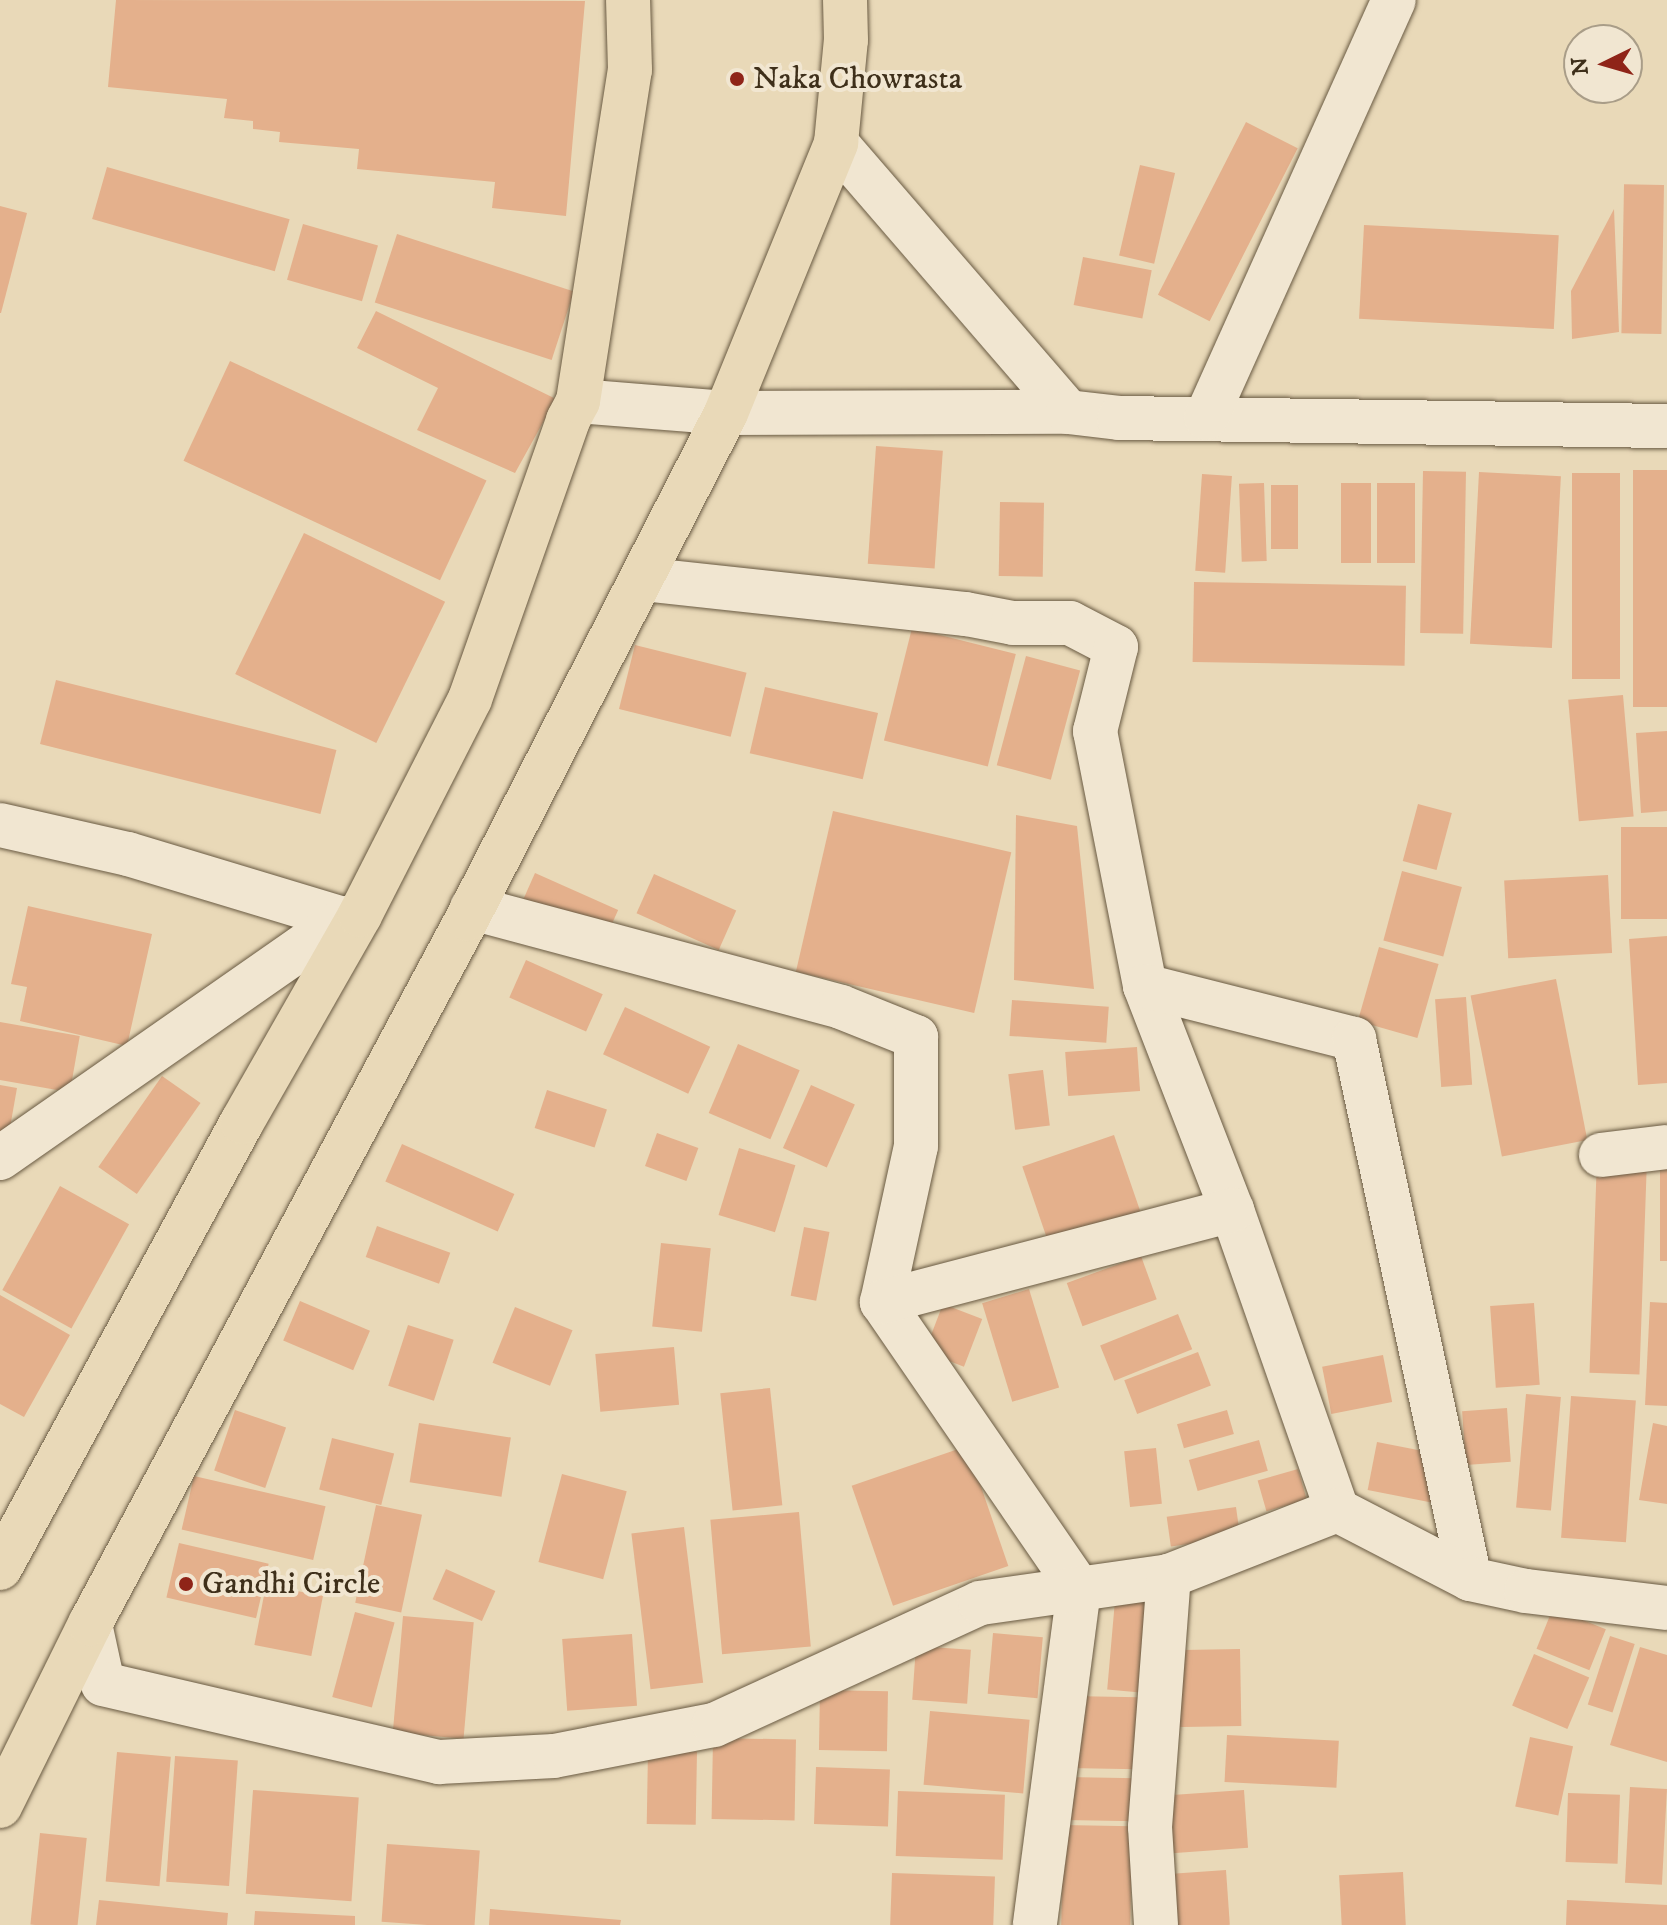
<!DOCTYPE html>
<html>
<head>
<meta charset="utf-8">
<style>
	body { margin:0 }
	#map { position:relative; width:1667px; height:1925px; overflow:hidden; background:#e9d9b8; font-family:"IM FELL DW Pica",serif }
	div>[style] { position:absolute }
	[style*='--x'] { left:calc(var(--x)*1px); top:calc(var(--y)*1px); width:calc(var(--w)*1px); rotate:calc(var(--a)*1deg) }
	.building>* { inset:0; background:#e4b08c; transform-origin:0 0 }
	.roads { filter:drop-shadow(0 0 2px #695a42) drop-shadow(0 0 2px #695a42) }
	.minor>* { height:44px; margin:-22px; padding:0 22px; transform-origin:22px; border-radius:22px; background:#f1e6d1 }
	.trunk>* { height:44px; margin:-22px; padding:0 22px; transform-origin:22px; border-radius:22px; background:#e9d9b8 }
	.dots>* { width:22px; height:22px; translate:-50% -50%; box-sizing:border-box; border:4px solid #f1e6d1; border-radius:50% }
	span { translate:-50% -50%; white-space:nowrap; text-align:center; line-height:1.15; -webkit-text-stroke:8px #f1e6d1; paint-order:stroke }
	.poi-label { font-size:32px; color:#3e2f1a }
	.left { translate:0 -50%; text-align:left }
	.north { position:absolute; left:1563px; top:24px; width:80px; height:80px; box-sizing:border-box; background:#f1e6d1; border:2px solid #a99d88; border-radius:50%; rotate:265deg; font-size:22px; font-weight:700; line-height:32px; text-align:center; color:#3e2f1a }
	.north::after { content:''; display:block; margin:auto; width:28px; height:36px; background:#8f2418; clip-path:polygon(50% 0,100% 100%,50% 72%,0 100%) }
</style>
</head>
<body>
<div id="map">
	<div class="building">
		<i style="clip-path:polygon(116px 0,585px 1px,566px 216px,492px 208px,495px 182px,357px 169px,359px 149px,279px 142px,280px 132px,253px 129px,253px 121px,224px 118px,227px 99px,108px 87px)"></i>
		<i style="left:1246px;top:122px;width:58px;height:194px;rotate:27deg"></i>
		<i style="left:1140px;top:165px;width:36px;height:93px;rotate:13deg"></i>
		<i style="left:107px;top:167px;width:190px;height:54px;rotate:16deg"></i>
		<i style="left:1664px;top:185px;width:149px;height:40px;rotate:91deg"></i>
		<i style="clip-path:polygon(0 206px,27px 213px,1px 313px,0 313px)"></i>
		<i style="clip-path:polygon(1614px 209px,1619px 332px,1572px 339px,1571px 291px)"></i>
		<i style="left:303px;top:224px;width:78px;height:58px;rotate:16deg"></i>
		<i style="left:1364px;top:225px;width:195px;height:94px;rotate:3deg"></i>
		<i style="left:397px;top:234px;width:186px;height:72px;rotate:18deg"></i>
		<i style="left:1083px;top:257px;width:70px;height:49px;rotate:11deg"></i>
		<i style="clip-path:polygon(376px 311px,556px 399px,515px 473px,417px 430px,438px 388px,357px 348px)"></i>
		<i style="left:230px;top:361px;width:283px;height:110px;rotate:25deg"></i>
		<i style="left:876px;top:446px;width:67px;height:118px;rotate:4deg"></i>
		<i style="left:1633px;top:470px;width:34px;height:237px"></i>
		<i style="left:1423px;top:471px;width:43px;height:162px;rotate:1deg"></i>
		<i style="left:1479px;top:472px;width:82px;height:172px;rotate:3deg"></i>
		<i style="left:1572px;top:473px;width:48px;height:206px"></i>
		<i style="left:1202px;top:474px;width:30px;height:97px;rotate:4deg"></i>
		<i style="left:1264px;top:483px;width:78px;height:25px;rotate:88deg"></i>
		<i style="left:1341px;top:483px;width:30px;height:80px"></i>
		<i style="left:1377px;top:483px;width:38px;height:80px"></i>
		<i style="left:1271px;top:485px;width:27px;height:64px"></i>
		<i style="left:1000px;top:502px;width:44px;height:74px;rotate:1deg"></i>
		<i style="left:304px;top:533px;width:157px;height:157px;rotate:26deg"></i>
		<i style="left:1194px;top:582px;width:212px;height:80px;rotate:1deg"></i>
		<i style="left:912px;top:628px;width:107px;height:116px;rotate:14deg"></i>
		<i style="left:635px;top:645px;width:115px;height:66px;rotate:14deg"></i>
		<i style="left:1026px;top:656px;width:56px;height:113px;rotate:15deg"></i>
		<i style="left:56px;top:680px;width:289px;height:66px;rotate:14deg"></i>
		<i style="left:765px;top:687px;width:116px;height:68px;rotate:13deg"></i>
		<i style="left:1623px;top:695px;width:122px;height:55px;rotate:85deg"></i>
		<i style="clip-path:polygon(1667px 731px,1667px 811px,1641px 813px,1636px 733px)"></i>
		<i style="left:1418px;top:804px;width:35px;height:59px;rotate:15deg"></i>
		<i style="left:833px;top:811px;width:183px;height:165px;rotate:13deg"></i>
		<i style="clip-path:polygon(1016px 815px,1077px 826px,1094px 989px,1014px 980px)"></i>
		<i style="left:1667px;top:827px;width:92px;height:46px;rotate:90deg"></i>
		<i style="left:1402px;top:871px;width:62px;height:72px;rotate:15deg"></i>
		<i style="left:535px;top:873px;width:91px;height:36px;rotate:24deg"></i>
		<i style="left:654px;top:874px;width:90px;height:43px;rotate:24deg"></i>
		<i style="left:1608px;top:875px;width:78px;height:104px;rotate:87deg"></i>
		<i style="clip-path:polygon(28px 906px,152px 934px,127px 1046px,20px 1021px,27px 987px,11px 984px)"></i>
		<i style="clip-path:polygon(1667px 936px,1667px 1083px,1638px 1085px,1629px 939px)"></i>
		<i style="left:1379px;top:947px;width:62px;height:77px;rotate:16deg"></i>
		<i style="left:526px;top:960px;width:84px;height:41px;rotate:24deg"></i>
		<i style="left:1556px;top:979px;width:164px;height:87px;rotate:79deg"></i>
		<i style="left:1466px;top:997px;width:88px;height:31px;rotate:86deg"></i>
		<i style="left:1012px;top:1000px;width:97px;height:36px;rotate:4deg"></i>
		<i style="left:625px;top:1007px;width:94px;height:52px;rotate:25deg"></i>
		<i style="left:0;top:1022px;width:81px;height:57px;rotate:10deg"></i>
		<i style="left:738px;top:1044px;width:67px;height:75px;rotate:23deg"></i>
		<i style="left:1137px;top:1047px;width:44px;height:72px;rotate:86deg"></i>
		<i style="left:1043px;top:1070px;width:56px;height:35px;rotate:83deg"></i>
		<i style="left:162px;top:1076px;width:47px;height:111px;rotate:35deg"></i>
		<i style="clip-path:polygon(0 1085px,17px 1088px,6px 1150px,0 1149px)"></i>
		<i style="left:811px;top:1085px;width:48px;height:69px;rotate:24deg"></i>
		<i style="left:547px;top:1090px;width:63px;height:40px;rotate:18deg"></i>
		<i style="left:657px;top:1133px;width:44px;height:35px;rotate:20deg"></i>
		<i style="left:1114px;top:1135px;width:81px;height:97px;rotate:71deg"></i>
		<i style="left:402px;top:1144px;width:123px;height:41px;rotate:24deg"></i>
		<i style="left:739px;top:1148px;width:59px;height:70px;rotate:17deg"></i>
		<i style="left:1597px;top:1158px;width:50px;height:215px;rotate:2deg"></i>
		<i style="left:1660px;top:1161px;width:7px;height:100px"></i>
		<i style="left:60px;top:1186px;width:79px;height:119px;rotate:29deg"></i>
		<i style="left:377px;top:1226px;width:78px;height:33px;rotate:20deg"></i>
		<i style="left:804px;top:1227px;width:26px;height:70px;rotate:11deg"></i>
		<i style="left:661px;top:1243px;width:50px;height:84px;rotate:6deg"></i>
		<i style="left:1141px;top:1256px;width:46px;height:79px;rotate:70deg"></i>
		<i style="left:1029px;top:1289px;width:103px;height:49px;rotate:73deg"></i>
		<i style="clip-path:polygon(0 1295px,70px 1335px,24px 1417px,0 1404px)"></i>
		<i style="left:300px;top:1301px;width:76px;height:43px;rotate:23deg"></i>
		<i style="clip-path:polygon(1650px 1302px,1667px 1303px,1667px 1406px,1645px 1405px)"></i>
		<i style="left:1534px;top:1303px;width:82px;height:44px;rotate:86deg"></i>
		<i style="left:943px;top:1304px;width:42px;height:51px;rotate:21deg"></i>
		<i style="left:515px;top:1307px;width:62px;height:60px;rotate:22deg"></i>
		<i style="left:1178px;top:1314px;width:38px;height:84px;rotate:68deg"></i>
		<i style="left:408px;top:1325px;width:48px;height:64px;rotate:18deg"></i>
		<i style="left:674px;top:1347px;width:58px;height:79px;rotate:85deg"></i>
		<i style="left:1198px;top:1352px;width:36px;height:79px;rotate:69deg"></i>
		<i style="left:1383px;top:1355px;width:48px;height:62px;rotate:79deg"></i>
		<i style="left:770px;top:1388px;width:118px;height:50px;rotate:84deg"></i>
		<i style="left:1526px;top:1394px;width:35px;height:114px;rotate:5deg"></i>
		<i style="left:1571px;top:1396px;width:65px;height:142px;rotate:4deg"></i>
		<i style="left:1507px;top:1408px;width:54px;height:45px;rotate:86deg"></i>
		<i style="left:235px;top:1410px;width:54px;height:64px;rotate:19deg"></i>
		<i style="left:1227px;top:1410px;width:25px;height:52px;rotate:74deg"></i>
		<i style="left:419px;top:1423px;width:93px;height:60px;rotate:9deg"></i>
		<i style="clip-path:polygon(1653px 1423px,1667px 1426px,1667px 1504px,1639px 1500px)"></i>
		<i style="left:332px;top:1438px;width:64px;height:53px;rotate:14deg"></i>
		<i style="left:1259px;top:1440px;width:32px;height:73px;rotate:74deg"></i>
		<i style="left:1377px;top:1442px;width:65px;height:49px;rotate:11deg"></i>
		<i style="left:967px;top:1446px;width:127px;height:122px;rotate:71deg"></i>
		<i style="left:1156px;top:1448px;width:56px;height:32px;rotate:84deg"></i>
		<i style="left:1298px;top:1469px;width:32px;height:42px;rotate:74deg"></i>
		<i style="left:562px;top:1474px;width:67px;height:91px;rotate:15deg"></i>
		<i style="left:194px;top:1476px;width:135px;height:55px;rotate:13deg"></i>
		<i style="left:376px;top:1505px;width:47px;height:100px;rotate:12deg"></i>
		<i style="left:1236px;top:1507px;width:30px;height:70px;rotate:82deg"></i>
		<i style="left:799px;top:1512px;width:135px;height:89px;rotate:85deg"></i>
		<i style="left:684px;top:1527px;width:157px;height:53px;rotate:83deg"></i>
		<i style="left:179px;top:1543px;width:92px;height:56px;rotate:13deg"></i>
		<i style="left:446px;top:1569px;width:54px;height:33px;rotate:24deg"></i>
		<i style="left:266px;top:1585px;width:58px;height:61px;rotate:11deg"></i>
		<i style="left:1116px;top:1589px;width:36px;height:101px;rotate:5deg"></i>
		<i style="left:1553px;top:1608px;width:57px;height:44px;rotate:22deg"></i>
		<i style="left:355px;top:1612px;width:41px;height:88px;rotate:15deg"></i>
		<i style="left:403px;top:1616px;width:71px;height:117px;rotate:5deg"></i>
		<i style="left:993px;top:1633px;width:50px;height:61px;rotate:5deg"></i>
		<i style="left:632px;top:1634px;width:72px;height:70px;rotate:86deg"></i>
		<i style="left:1610px;top:1636px;width:26px;height:72px;rotate:18deg"></i>
		<i style="left:916px;top:1646px;width:55px;height:54px;rotate:4deg"></i>
		<i style="clip-path:polygon(1640px 1647px,1667px 1655px,1667px 1762px,1610px 1745px)"></i>
		<i style="left:1240px;top:1649px;width:77px;height:72px;rotate:89deg"></i>
		<i style="left:1534px;top:1654px;width:60px;height:56px;rotate:23deg"></i>
		<i style="left:820px;top:1690px;width:68px;height:60px;rotate:1deg"></i>
		<i style="left:1070px;top:1696px;width:68px;height:72px;rotate:1deg"></i>
		<i style="left:930px;top:1711px;width:100px;height:74px;rotate:5deg"></i>
		<i style="left:1227px;top:1735px;width:112px;height:47px;rotate:3deg"></i>
		<i style="left:1530px;top:1737px;width:44px;height:71px;rotate:12deg"></i>
		<i style="left:713px;top:1738px;width:83px;height:81px;rotate:1deg"></i>
		<i style="left:648px;top:1751px;width:49px;height:73px;rotate:1deg"></i>
		<i style="left:117px;top:1752px;width:54px;height:130px;rotate:5deg"></i>
		<i style="left:175px;top:1756px;width:63px;height:126px;rotate:4deg"></i>
		<i style="left:816px;top:1767px;width:74px;height:57px;rotate:2deg"></i>
		<i style="left:1066px;top:1777px;width:71px;height:43px;rotate:1deg"></i>
		<i style="left:1630px;top:1787px;width:37px;height:96px;rotate:3deg"></i>
		<i style="left:253px;top:1790px;width:106px;height:104px;rotate:4deg"></i>
		<i style="left:1244px;top:1790px;width:58px;height:90px;rotate:86deg"></i>
		<i style="left:898px;top:1791px;width:107px;height:65px;rotate:2deg"></i>
		<i style="left:1568px;top:1793px;width:52px;height:69px;rotate:2deg"></i>
		<i style="left:1063px;top:1825px;width:69px;height:100px;rotate:1deg"></i>
		<i style="left:40px;top:1833px;width:47px;height:92px;rotate:6deg"></i>
		<i style="left:387px;top:1844px;width:93px;height:78px;rotate:4deg"></i>
		<i style="left:1226px;top:1870px;width:55px;height:68px;rotate:86deg"></i>
		<i style="left:1403px;top:1872px;width:53px;height:64px;rotate:87deg"></i>
		<i style="left:892px;top:1873px;width:103px;height:52px;rotate:2deg"></i>
		<i style="clip-path:polygon(99px 1900px,228px 1913px,227px 1925px,96px 1925px)"></i>
		<i style="clip-path:polygon(1567px 1900px,1667px 1905px,1667px 1925px,1566px 1925px)"></i>
		<i style="clip-path:polygon(490px 1909px,621px 1920px,620px 1925px,489px 1925px)"></i>
		<i style="clip-path:polygon(255px 1911px,355px 1916px,355px 1925px,254px 1925px)"></i>
	</div>
	<div class="roads">
		<div class="minor">
			<i style="--x:836;--y:143;--w:355;--a:49.2"></i>
			<i style="--x:578;--y:401;--w:148;--a:4.6"></i>
			<i style="--x:726;--y:413;--w:342;--a:-0.2"></i>
			<i style="--x:1068;--y:412;--w:51;--a:6.7"></i>
			<i style="--x:1119;--y:418;--w:548;--a:0.84"></i>
			<i style="--x:1206;--y:418;--w:458;--a:-65.8"></i>
			<i style="--x:642;--y:579;--w:326;--a:6.2"></i>
			<i style="--x:966;--y:614;--w:48;--a:10.8"></i>
			<i style="--x:1013;--y:623;--w:57;--a:0"></i>
			<i style="--x:1070;--y:623;--w:52;--a:27.6"></i>
			<i style="--x:1116;--y:647;--w:87;--a:104"></i>
			<i style="--x:1095;--y:731;--w:260;--a:78.9"></i>
			<i style="--x:1145;--y:986;--w:240;--a:68.8"></i>
			<i style="--x:1232;--y:1210;--w:318;--a:70.7"></i>
			<i style="--x:0;--y:825;--w:131;--a:12.8"></i>
			<i style="--x:128;--y:854;--w:225;--a:16.8"></i>
			<i style="--x:472;--y:908;--w:382;--a:15"></i>
			<i style="--x:841;--y:1007;--w:81;--a:21.8"></i>
			<i style="--x:916;--y:1037;--w:109;--a:90"></i>
			<i style="--x:916;--y:1146;--w:160;--a:102.3"></i>
			<i style="--x:882;--y:1302;--w:348;--a:55.5"></i>
			<i style="--x:1079;--y:1589;--w:339;--a:97.5"></i>
			<i style="--x:1145;--y:986;--w:216;--a:14.2"></i>
			<i style="--x:1354;--y:1039;--w:552;--a:77.88"></i>
			<i style="--x:1601;--y:1155;--w:66;--a:-6.9"></i>
			<i style="--x:0;--y:1158;--w:418;--a:-34.9"></i>
			<i style="--x:343;--y:919;--w:17;--a:-13"></i>
			<i style="--x:882;--y:1302;--w:362;--a:-14.7"></i>
			<i style="--x:90;--y:1624;--w:61;--a:77.8"></i>
			<i style="--x:103;--y:1684;--w:345;--a:13.1"></i>
			<i style="--x:439;--y:1762;--w:115;--a:-3"></i>
			<i style="--x:554;--y:1756;--w:163;--a:-11"></i>
			<i style="--x:714;--y:1725;--w:293;--a:-24.6"></i>
			<i style="--x:980;--y:1603;--w:191;--a:-8.1"></i>
			<i style="--x:1169;--y:1576;--w:180;--a:-21.4"></i>
			<i style="--x:1337;--y:1510;--w:150;--a:27.4"></i>
			<i style="--x:1470;--y:1579;--w:57;--a:12.1"></i>
			<i style="--x:1526;--y:1591;--w:142;--a:6.9"></i>
			<i style="--x:1156;--y:1925;--w:98;--a:-93.5"></i>
			<i style="--x:1150;--y:1827;--w:252;--a:-85.7"></i>
		</div>
		<div class="trunk">
			<i style="--x:0;--y:1568;--w:507;--a:-61.52"></i>
			<i style="--x:242;--y:1122;--w:238;--a:-60.3"></i>
			<i style="--x:360;--y:915;--w:242;--a:-63"></i>
			<i style="--x:470;--y:699;--w:296;--a:-70.6"></i>
			<i style="--x:568;--y:420;--w:21;--a:-62"></i>
			<i style="--x:578;--y:401;--w:335;--a:-81.1"></i>
			<i style="--x:630;--y:70;--w:70;--a:-91.6"></i>
			<i style="--x:0;--y:1806;--w:203;--a:-63.7"></i>
			<i style="--x:90;--y:1624;--w:799;--a:-61.86"></i>
			<i style="--x:467;--y:919;--w:568;--a:-62.89"></i>
			<i style="--x:726;--y:413;--w:292;--a:-67.8"></i>
			<i style="--x:836;--y:143;--w:103;--a:-84.5"></i>
			<i style="--x:846;--y:40;--w:40;--a:-91.4"></i>
		</div>
	</div>
	<div class="dots">
		<i style="left:737px;top:79px;background:#8f2418"></i>
		<i style="left:186px;top:1584px;background:#8f2418"></i>
	</div>
	<div class="poi-label">
		<span class="left" style="left:753px;top:79px">Naka Chowrasta</span>
		<span class="left" style="left:202px;top:1584px">Gandhi Circle</span>
	</div>
	<div class="north">N</div>
</div>
</body>
</html>
